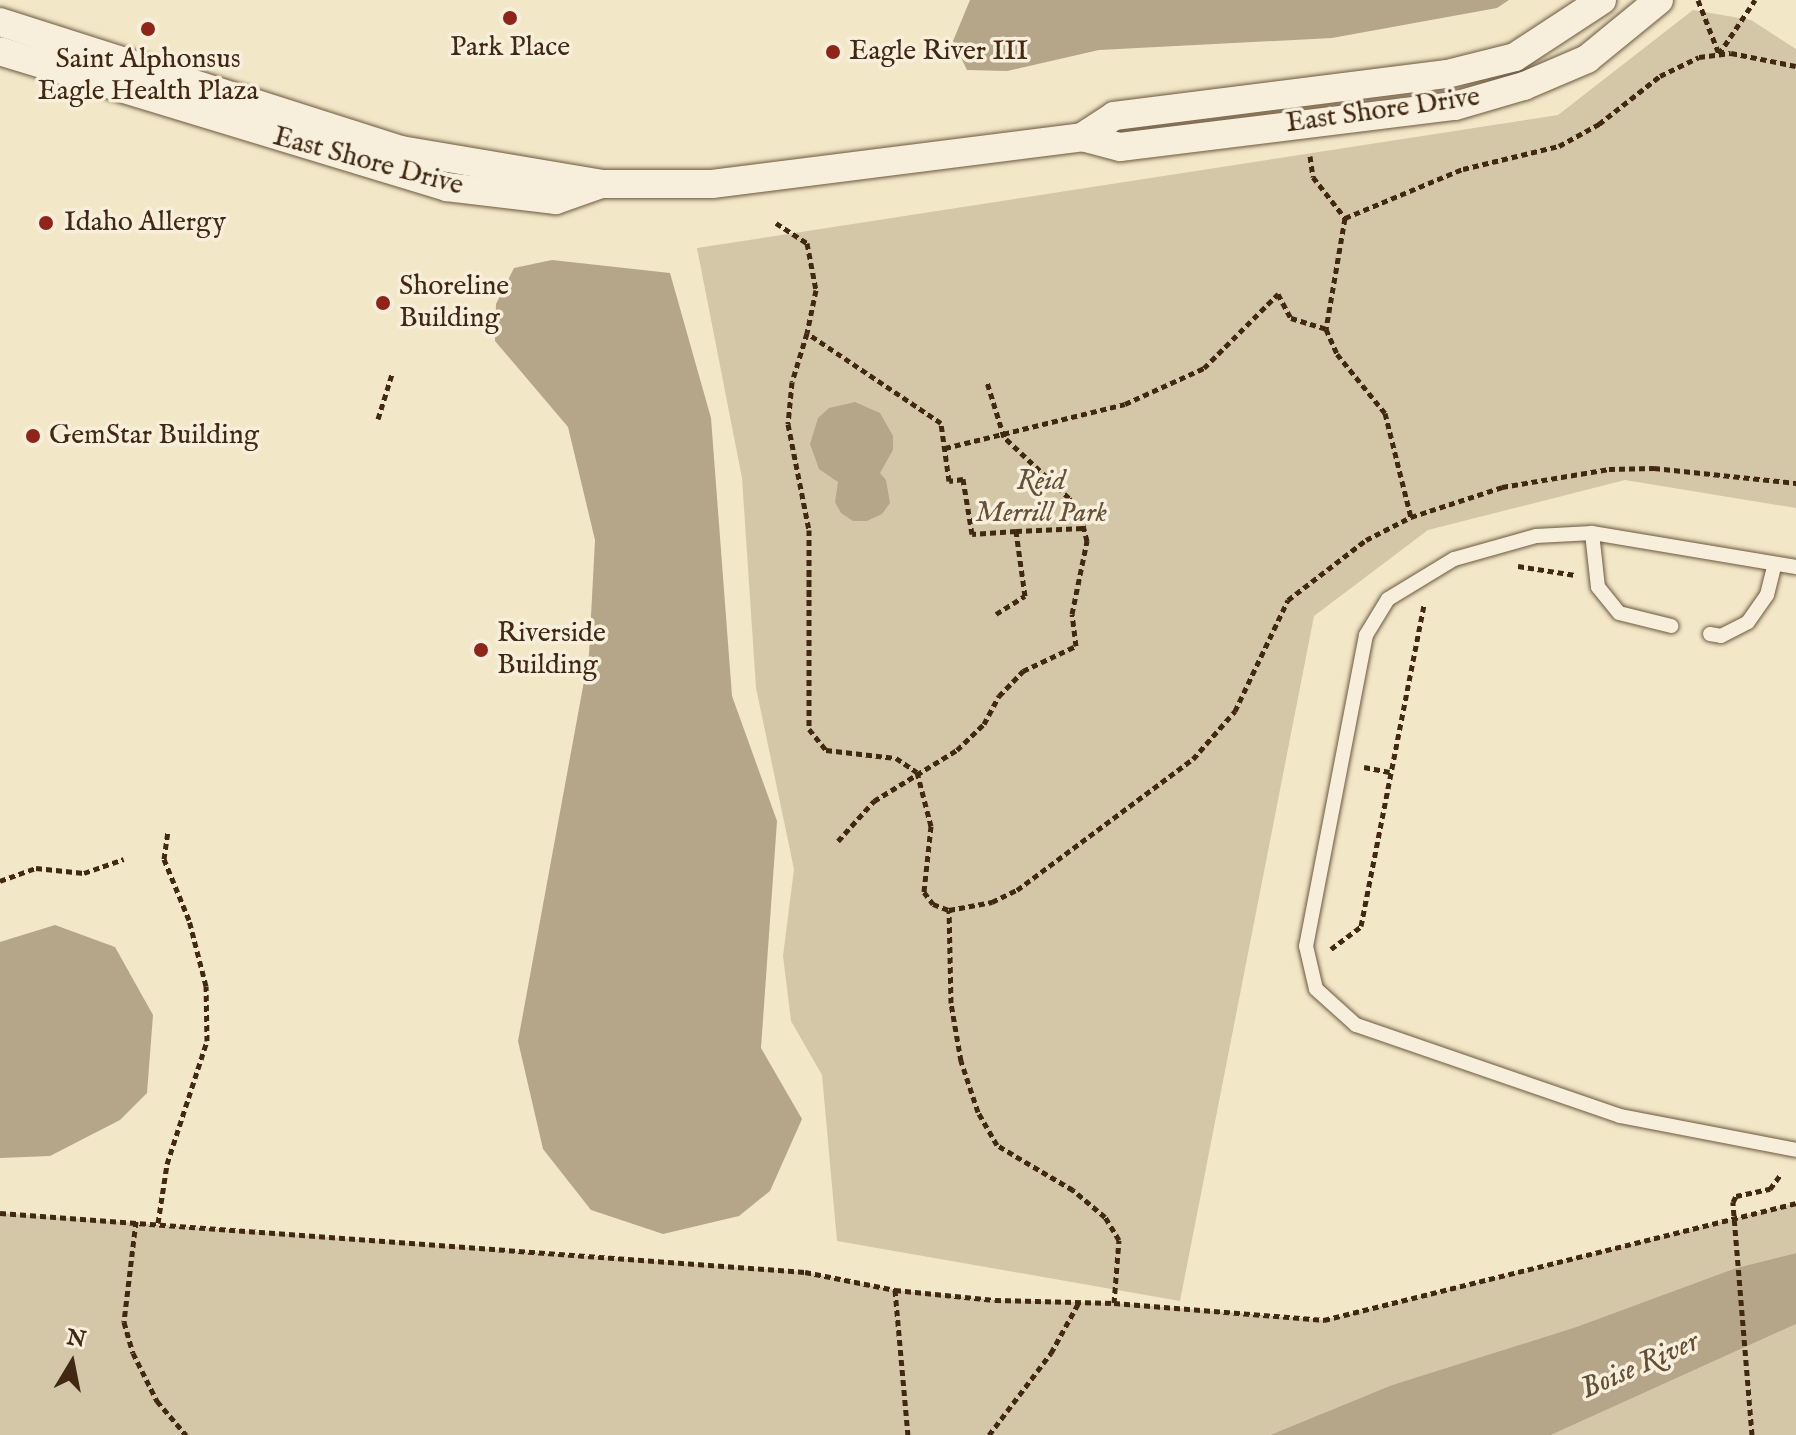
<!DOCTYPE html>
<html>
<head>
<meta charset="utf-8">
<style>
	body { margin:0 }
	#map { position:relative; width:1796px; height:1435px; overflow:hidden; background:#f2e7c7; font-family:"IM FELL English",serif }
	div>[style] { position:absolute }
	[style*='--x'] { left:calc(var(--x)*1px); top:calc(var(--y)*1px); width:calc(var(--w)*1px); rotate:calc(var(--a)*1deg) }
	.green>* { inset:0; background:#d4c7a8 }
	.water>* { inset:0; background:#b5a689 }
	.path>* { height:5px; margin-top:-2.5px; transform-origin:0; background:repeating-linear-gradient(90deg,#402812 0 6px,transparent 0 10px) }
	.roads { filter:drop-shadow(0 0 2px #6c583f) drop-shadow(0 0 2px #6c583f) }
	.lane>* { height:14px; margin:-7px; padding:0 7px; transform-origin:7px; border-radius:7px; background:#f7efdb }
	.street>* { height:28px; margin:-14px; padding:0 14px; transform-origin:14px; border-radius:14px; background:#f7efdb }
	.dots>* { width:22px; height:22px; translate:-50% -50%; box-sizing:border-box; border:4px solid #f7efdb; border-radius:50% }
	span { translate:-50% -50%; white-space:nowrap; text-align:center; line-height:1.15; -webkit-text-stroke:7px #f7efdb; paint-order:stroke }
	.poi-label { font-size:28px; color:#402812 }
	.left { translate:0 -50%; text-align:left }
	.street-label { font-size:28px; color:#402812 }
	.park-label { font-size:28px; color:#655038; font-style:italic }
	.water-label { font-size:30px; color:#634e36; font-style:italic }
	.north { position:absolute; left:32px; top:1323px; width:80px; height:80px; -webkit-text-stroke:6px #f7efdb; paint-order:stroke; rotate:10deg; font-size:22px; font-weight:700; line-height:32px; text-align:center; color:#402812 }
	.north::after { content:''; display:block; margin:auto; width:28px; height:36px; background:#402812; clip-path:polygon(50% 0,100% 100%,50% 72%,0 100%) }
</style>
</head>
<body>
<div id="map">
	<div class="green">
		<i style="clip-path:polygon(1693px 10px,1751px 20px,1796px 49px,1796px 508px,1625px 480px,1428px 530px,1314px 616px,1180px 1301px,837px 1241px,822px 1075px,791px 1021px,783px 956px,794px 869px,756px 688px,742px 478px,697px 248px,1558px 115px)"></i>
		<i style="clip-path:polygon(1796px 1203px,1796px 1253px,1736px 1268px,1576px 1327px,1392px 1385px,1270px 1435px,0 1435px,0 1213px,805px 1272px,895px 1290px,995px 1300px,1114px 1303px,1324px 1320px)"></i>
		<i style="clip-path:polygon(1796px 1324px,1796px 1435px,1551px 1435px)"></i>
	</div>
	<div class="water">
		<i style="clip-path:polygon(970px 0,1509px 0,1497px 8px,1332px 38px,1099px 50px,1007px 71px,967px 70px,953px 41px)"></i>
		<i style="clip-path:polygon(552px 260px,670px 273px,711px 418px,732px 696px,777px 821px,761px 1048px,802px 1119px,770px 1191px,739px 1216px,663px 1234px,591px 1210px,543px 1149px,518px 1041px,589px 654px,595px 540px,568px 427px,495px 341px,496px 304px,514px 268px)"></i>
		<i style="clip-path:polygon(855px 402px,880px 413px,893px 436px,893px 450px,880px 473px,886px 480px,890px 503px,882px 514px,867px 521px,853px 521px,841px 513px,835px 502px,838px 482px,819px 469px,810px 444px,818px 418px,829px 408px)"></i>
		<i style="clip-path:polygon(55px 925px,115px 947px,153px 1015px,147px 1093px,120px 1120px,50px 1156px,0 1158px,0 942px)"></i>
		<i style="clip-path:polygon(1796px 1253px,1796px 1324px,1551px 1435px,1270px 1435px,1392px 1385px,1576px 1327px,1736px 1268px)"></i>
	</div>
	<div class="path">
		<i style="--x:1698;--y:0;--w:58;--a:68.7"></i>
		<i style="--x:1719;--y:54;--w:65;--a:-56.3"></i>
		<i style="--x:1310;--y:156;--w:21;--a:82"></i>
		<i style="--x:1313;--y:177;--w:52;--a:52"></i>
		<i style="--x:1345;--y:218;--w:113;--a:99.7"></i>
		<i style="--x:1326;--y:329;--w:27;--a:66"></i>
		<i style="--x:1337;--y:354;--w:76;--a:50.9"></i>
		<i style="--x:1385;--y:413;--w:107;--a:76"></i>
		<i style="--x:1345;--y:218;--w:128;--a:-22.6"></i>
		<i style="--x:1463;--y:169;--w:99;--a:-13.5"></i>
		<i style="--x:1559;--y:146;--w:46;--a:-28.8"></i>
		<i style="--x:1599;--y:124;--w:78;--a:-38.2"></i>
		<i style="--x:1660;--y:76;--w:43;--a:-26"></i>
		<i style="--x:1699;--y:57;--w:32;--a:-7"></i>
		<i style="--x:1731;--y:53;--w:66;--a:11.3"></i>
		<i style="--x:776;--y:223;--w:37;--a:33"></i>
		<i style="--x:807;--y:243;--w:48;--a:79.2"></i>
		<i style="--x:816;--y:290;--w:44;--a:101.8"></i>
		<i style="--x:378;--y:419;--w:47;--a:-72.7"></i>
		<i style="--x:945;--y:448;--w:185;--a:-13.7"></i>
		<i style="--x:1125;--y:404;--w:87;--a:-24.5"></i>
		<i style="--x:1204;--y:368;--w:105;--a:-45"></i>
		<i style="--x:1278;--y:294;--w:27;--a:62"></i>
		<i style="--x:1291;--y:318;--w:37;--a:17"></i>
		<i style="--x:1016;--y:531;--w:68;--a:-2.5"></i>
		<i style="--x:1518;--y:566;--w:58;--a:9"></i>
		<i style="--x:996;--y:614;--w:34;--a:-32"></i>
		<i style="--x:1025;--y:596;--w:66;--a:-97.9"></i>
		<i style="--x:1016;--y:531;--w:44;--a:176.1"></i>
		<i style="--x:972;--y:534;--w:56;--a:-99.3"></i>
		<i style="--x:963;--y:479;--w:14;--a:172"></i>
		<i style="--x:949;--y:481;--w:59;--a:-97.9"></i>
		<i style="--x:941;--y:423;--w:161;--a:-146.1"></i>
		<i style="--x:807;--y:333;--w:51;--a:107"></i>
		<i style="--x:792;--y:382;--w:42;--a:95.4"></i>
		<i style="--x:788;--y:424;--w:108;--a:78.8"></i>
		<i style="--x:809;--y:530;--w:199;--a:90"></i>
		<i style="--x:809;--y:729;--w:27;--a:51"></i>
		<i style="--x:826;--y:750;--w:70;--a:6.5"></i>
		<i style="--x:896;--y:758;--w:25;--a:34"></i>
		<i style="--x:917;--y:772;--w:56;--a:75.5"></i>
		<i style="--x:931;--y:826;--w:66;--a:96.1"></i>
		<i style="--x:924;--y:892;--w:15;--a:53"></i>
		<i style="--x:933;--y:904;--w:17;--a:21"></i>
		<i style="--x:949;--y:910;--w:44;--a:-10.5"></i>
		<i style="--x:992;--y:902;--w:28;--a:-26"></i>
		<i style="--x:1017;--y:890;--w:219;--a:-36.7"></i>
		<i style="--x:1193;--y:759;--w:64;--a:-48.8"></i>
		<i style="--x:1235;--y:711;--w:123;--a:-64.5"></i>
		<i style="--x:1288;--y:600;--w:98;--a:-37.6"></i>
		<i style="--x:1366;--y:540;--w:51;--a:-27.1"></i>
		<i style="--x:1411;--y:517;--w:96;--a:-18.2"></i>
		<i style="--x:1502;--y:487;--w:109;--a:-9.5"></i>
		<i style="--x:1609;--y:469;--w:45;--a:-1.3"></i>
		<i style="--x:1654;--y:468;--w:143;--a:6"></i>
		<i style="--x:1364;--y:767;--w:26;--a:11"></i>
		<i style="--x:838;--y:841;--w:54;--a:-48"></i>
		<i style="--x:874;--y:801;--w:97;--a:-31.6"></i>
		<i style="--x:957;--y:750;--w:37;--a:-44"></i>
		<i style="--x:984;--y:724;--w:32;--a:-62"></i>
		<i style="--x:999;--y:696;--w:35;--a:-46"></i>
		<i style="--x:1023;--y:671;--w:59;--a:-25.3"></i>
		<i style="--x:1076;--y:646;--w:32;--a:-97"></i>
		<i style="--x:1072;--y:614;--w:75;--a:-78.4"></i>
		<i style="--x:1087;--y:541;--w:25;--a:-104"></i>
		<i style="--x:1081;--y:517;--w:22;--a:-122"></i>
		<i style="--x:1069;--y:498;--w:89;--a:-136.8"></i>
		<i style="--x:1004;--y:437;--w:58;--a:-107.2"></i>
		<i style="--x:0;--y:881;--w:38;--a:-20"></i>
		<i style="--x:36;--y:868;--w:48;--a:5.9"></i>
		<i style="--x:84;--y:873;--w:42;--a:-19.3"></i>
		<i style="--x:1331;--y:949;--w:38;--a:-37"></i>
		<i style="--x:1361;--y:926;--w:328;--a:-78.9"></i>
		<i style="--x:0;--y:1213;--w:807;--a:4.19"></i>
		<i style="--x:805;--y:1272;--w:92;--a:11.3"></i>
		<i style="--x:895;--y:1290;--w:100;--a:5.7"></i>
		<i style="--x:995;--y:1300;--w:119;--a:1.4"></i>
		<i style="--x:1114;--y:1303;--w:63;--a:-85.5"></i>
		<i style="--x:1119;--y:1240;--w:27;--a:-121"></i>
		<i style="--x:1105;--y:1217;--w:42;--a:-139.8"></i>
		<i style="--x:1073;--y:1190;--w:88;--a:-149.4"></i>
		<i style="--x:997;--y:1145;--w:38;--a:-120"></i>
		<i style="--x:978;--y:1112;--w:54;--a:-108.4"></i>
		<i style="--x:961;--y:1061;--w:59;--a:-99.8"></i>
		<i style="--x:951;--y:1003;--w:93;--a:-91.2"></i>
		<i style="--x:136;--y:1221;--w:102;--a:96.8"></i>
		<i style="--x:124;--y:1322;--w:32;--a:74"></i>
		<i style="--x:133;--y:1353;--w:54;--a:63.4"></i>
		<i style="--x:157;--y:1401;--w:45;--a:49.5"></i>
		<i style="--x:158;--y:1223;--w:60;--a:-81.3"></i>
		<i style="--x:167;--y:1164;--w:129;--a:-72"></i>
		<i style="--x:207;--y:1041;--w:55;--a:-91"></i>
		<i style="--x:206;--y:986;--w:68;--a:-104.4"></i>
		<i style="--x:189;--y:920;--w:66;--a:-112.3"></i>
		<i style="--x:164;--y:859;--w:28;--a:-82"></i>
		<i style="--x:895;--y:1290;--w:146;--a:84.9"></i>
		<i style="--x:1114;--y:1303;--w:211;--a:4.6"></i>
		<i style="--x:1324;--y:1320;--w:486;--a:-13.9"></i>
		<i style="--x:989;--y:1435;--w:103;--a:-52.9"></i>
		<i style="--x:1051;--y:1353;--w:58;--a:-61.2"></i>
		<i style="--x:1752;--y:1435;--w:234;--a:-94.7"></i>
		<i style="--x:1733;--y:1202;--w:7;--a:-63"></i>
		<i style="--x:1736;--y:1196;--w:35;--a:-12"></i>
		<i style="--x:1770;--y:1189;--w:19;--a:-54"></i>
	</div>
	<div class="roads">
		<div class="lane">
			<i style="--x:1592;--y:533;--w:54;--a:83.7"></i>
			<i style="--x:1598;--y:587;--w:33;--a:51"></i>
			<i style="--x:1619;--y:613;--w:54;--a:14"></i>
			<i style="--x:1796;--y:567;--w:207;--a:-170.5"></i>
			<i style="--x:1592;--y:533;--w:56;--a:176.9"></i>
			<i style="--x:1536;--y:536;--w:85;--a:164.3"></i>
			<i style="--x:1454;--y:559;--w:77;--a:148.8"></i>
			<i style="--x:1388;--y:599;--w:42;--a:121.4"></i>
			<i style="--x:1366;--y:635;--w:317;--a:100.9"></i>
			<i style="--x:1306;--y:946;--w:44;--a:76.9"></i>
			<i style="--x:1316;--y:989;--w:54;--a:42"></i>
			<i style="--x:1356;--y:1025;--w:279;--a:19"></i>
			<i style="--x:1620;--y:1116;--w:179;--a:10.9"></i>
			<i style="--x:1710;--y:634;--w:11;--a:10"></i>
			<i style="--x:1721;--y:636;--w:30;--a:-27"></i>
			<i style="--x:1748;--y:622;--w:33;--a:-55"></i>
			<i style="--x:1767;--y:595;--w:32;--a:-76"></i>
		</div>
		<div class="street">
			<i style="--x:0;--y:22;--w:421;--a:17.7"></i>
			<i style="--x:401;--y:150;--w:203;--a:9.6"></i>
			<i style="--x:601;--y:184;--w:48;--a:160.4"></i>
			<i style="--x:556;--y:200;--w:110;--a:-173.2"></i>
			<i style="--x:447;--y:187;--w:467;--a:-163.1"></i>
			<i style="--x:1082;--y:137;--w:38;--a:-33"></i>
			<i style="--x:1114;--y:116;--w:336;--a:-7.2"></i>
			<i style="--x:1447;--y:74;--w:70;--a:-14"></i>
			<i style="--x:1515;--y:57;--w:104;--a:-33.2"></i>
			<i style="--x:601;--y:184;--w:111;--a:0"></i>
			<i style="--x:712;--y:184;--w:373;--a:-7.2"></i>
			<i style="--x:1082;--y:137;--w:39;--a:15"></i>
			<i style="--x:1120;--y:147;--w:337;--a:-7"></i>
			<i style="--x:1455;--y:106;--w:72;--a:-16.2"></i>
			<i style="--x:1524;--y:86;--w:69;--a:-23.2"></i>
			<i style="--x:1587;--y:59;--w:93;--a:-39.3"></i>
		</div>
	</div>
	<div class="dots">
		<i style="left:510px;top:18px;background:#8f2418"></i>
		<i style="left:148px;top:29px;background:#8f2418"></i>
		<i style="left:833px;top:52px;background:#8f2418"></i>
		<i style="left:46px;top:223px;background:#8f2418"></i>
		<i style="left:383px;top:303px;background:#8f2418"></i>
		<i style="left:33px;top:436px;background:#8f2418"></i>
		<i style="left:481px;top:650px;background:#8f2418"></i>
	</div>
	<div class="poi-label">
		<span style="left:510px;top:48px">Park Place</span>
		<span class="left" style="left:849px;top:52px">Eagle River III</span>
		<span style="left:148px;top:76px">Saint Alphonsus<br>Eagle Health Plaza</span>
		<span class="left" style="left:64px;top:223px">Idaho Allergy</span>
		<span class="left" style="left:399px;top:303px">Shoreline<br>Building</span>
		<span class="left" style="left:49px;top:436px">GemStar Building</span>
		<span class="left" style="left:497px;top:650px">Riverside<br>Building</span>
	</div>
	<div class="street-label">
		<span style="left:1383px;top:111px;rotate:-8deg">East Shore Drive</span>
		<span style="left:368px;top:162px;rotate:15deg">East Shore Drive</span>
	</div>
	<div class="park-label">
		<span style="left:1041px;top:498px">Reid<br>Merrill Park</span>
	</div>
	<div class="water-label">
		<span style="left:1640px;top:1366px;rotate:-24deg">Boise River</span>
	</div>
	<div class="north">N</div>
</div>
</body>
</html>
